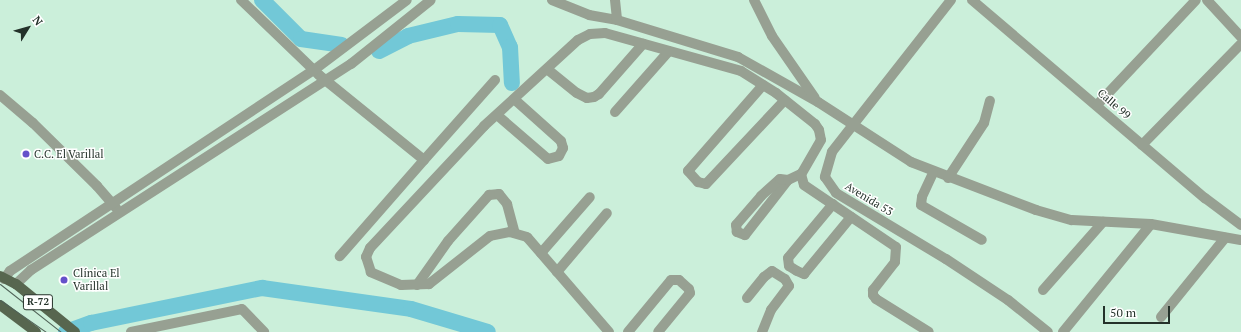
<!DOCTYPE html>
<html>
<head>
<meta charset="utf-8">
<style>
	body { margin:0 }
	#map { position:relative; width:1241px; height:332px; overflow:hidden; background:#cbefda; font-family:"PT Serif",serif }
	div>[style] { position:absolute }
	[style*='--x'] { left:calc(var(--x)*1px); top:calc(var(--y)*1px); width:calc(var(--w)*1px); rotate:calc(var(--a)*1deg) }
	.river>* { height:16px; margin:-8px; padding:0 8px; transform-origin:8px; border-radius:8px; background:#72c8d7 }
	.street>* { height:10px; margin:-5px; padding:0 5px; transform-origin:5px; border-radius:5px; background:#97a092 }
	.primary>* { height:10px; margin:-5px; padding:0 5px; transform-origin:5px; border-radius:5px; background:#57664f }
	.tram>* { height:1px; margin:-0.5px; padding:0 0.5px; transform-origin:0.5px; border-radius:0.5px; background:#506358 }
	.dots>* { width:11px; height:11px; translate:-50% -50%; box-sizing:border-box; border:2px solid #fff; border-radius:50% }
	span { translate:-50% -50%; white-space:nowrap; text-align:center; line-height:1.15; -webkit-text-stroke:3px #fff; paint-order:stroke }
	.shield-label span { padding:1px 3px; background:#fff; border:1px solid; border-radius:3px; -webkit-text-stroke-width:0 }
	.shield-label { font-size:10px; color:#24322a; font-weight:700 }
	.street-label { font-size:11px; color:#24322a }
	.poi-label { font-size:11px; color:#24322a }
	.left { translate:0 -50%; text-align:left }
	.north { position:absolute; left:8px; top:8px; width:40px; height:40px; -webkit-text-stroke:3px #fff; paint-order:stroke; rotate:53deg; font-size:11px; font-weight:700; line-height:16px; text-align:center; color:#24322a }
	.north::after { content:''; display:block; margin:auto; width:14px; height:18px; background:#24322a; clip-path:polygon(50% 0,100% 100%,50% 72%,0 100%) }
	.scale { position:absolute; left:1103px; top:306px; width:67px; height:18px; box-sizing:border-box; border:2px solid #24322a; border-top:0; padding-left:5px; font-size:12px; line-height:14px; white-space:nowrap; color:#24322a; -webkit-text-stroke:3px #fff; paint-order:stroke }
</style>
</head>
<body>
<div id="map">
	<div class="river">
		<i style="--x:262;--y:0;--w:55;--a:45"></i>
		<i style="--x:301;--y:39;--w:41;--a:8.3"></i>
		<i style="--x:379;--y:51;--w:33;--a:-27"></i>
		<i style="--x:408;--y:36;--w:51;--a:-13.5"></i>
		<i style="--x:458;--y:24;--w:42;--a:1.4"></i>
		<i style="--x:500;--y:25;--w:24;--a:66"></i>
		<i style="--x:510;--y:47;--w:36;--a:87"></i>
		<i style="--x:66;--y:332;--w:27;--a:-20"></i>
		<i style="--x:91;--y:323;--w:175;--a:-11.6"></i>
		<i style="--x:262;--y:288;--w:150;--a:8"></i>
		<i style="--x:411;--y:309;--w:80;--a:16.6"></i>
	</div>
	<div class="street">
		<i style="--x:241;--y:0;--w:108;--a:43.9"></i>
		<i style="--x:319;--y:75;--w:135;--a:39"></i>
		<i style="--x:424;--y:160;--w:128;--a:131.2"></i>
		<i style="--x:552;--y:0;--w:40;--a:22"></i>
		<i style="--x:589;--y:15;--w:28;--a:10"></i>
		<i style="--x:617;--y:20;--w:127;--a:17"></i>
		<i style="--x:738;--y:57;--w:92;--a:29.4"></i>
		<i style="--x:818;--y:102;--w:111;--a:32.8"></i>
		<i style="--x:911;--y:162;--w:134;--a:21"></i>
		<i style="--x:1036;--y:210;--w:37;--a:16"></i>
		<i style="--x:1072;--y:220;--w:79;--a:2.9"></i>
		<i style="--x:1151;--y:224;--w:91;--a:10.1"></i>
		<i style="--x:615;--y:0;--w:20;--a:84"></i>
		<i style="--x:754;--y:0;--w:40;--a:63.4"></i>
		<i style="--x:772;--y:36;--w:75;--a:55.3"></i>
		<i style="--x:951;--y:0;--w:193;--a:128.1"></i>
		<i style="--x:832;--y:152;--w:26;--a:106"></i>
		<i style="--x:825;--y:177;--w:19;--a:55"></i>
		<i style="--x:836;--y:193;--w:128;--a:31"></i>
		<i style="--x:946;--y:259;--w:74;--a:33.5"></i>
		<i style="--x:1008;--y:300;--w:51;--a:38.7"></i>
		<i style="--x:972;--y:0;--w:306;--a:40.4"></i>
		<i style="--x:1205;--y:198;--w:45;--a:36.9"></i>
		<i style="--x:1207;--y:0;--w:50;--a:47.4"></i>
		<i style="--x:547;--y:69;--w:38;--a:39"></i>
		<i style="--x:577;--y:93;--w:11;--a:27"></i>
		<i style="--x:587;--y:98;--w:7;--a:-8"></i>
		<i style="--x:594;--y:97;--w:6;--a:-31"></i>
		<i style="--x:599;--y:94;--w:67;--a:-48.7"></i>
		<i style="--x:763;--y:85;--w:114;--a:131.1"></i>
		<i style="--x:688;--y:171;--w:15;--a:48"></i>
		<i style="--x:698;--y:182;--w:8;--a:14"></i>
		<i style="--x:706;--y:184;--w:115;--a:-46.8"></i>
		<i style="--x:0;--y:95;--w:43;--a:40.3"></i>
		<i style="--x:33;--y:123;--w:90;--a:44.5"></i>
		<i style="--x:97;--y:186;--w:29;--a:49"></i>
		<i style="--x:1097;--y:105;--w:144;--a:-46.7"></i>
		<i style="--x:615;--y:112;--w:81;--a:-48.5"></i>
		<i style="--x:497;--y:115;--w:67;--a:40.8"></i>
		<i style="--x:548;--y:159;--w:11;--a:-15"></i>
		<i style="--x:559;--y:156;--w:9;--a:-63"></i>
		<i style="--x:563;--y:148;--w:7;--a:-106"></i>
		<i style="--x:561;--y:141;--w:63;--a:-138.2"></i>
		<i style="--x:1142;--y:145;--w:141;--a:-45.6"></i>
		<i style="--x:424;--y:160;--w:107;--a:-48.4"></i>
		<i style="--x:933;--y:173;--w:26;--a:115"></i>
		<i style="--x:922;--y:197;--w:8;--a:97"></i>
		<i style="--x:921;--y:205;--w:70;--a:29.8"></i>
		<i style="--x:948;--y:178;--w:66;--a:-56.8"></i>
		<i style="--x:984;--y:123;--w:23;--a:-75"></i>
		<i style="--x:788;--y:180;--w:70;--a:128"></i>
		<i style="--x:745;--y:235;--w:9;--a:-159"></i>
		<i style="--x:737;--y:232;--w:7;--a:-98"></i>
		<i style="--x:736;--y:225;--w:38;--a:-49"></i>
		<i style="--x:761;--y:196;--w:25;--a:-42"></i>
		<i style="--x:780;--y:179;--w:8;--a:7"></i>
		<i style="--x:788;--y:180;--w:14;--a:-25"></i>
		<i style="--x:833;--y:204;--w:70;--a:129.8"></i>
		<i style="--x:788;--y:258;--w:8;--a:83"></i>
		<i style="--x:789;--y:266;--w:9;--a:32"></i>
		<i style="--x:797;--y:271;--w:8;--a:23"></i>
		<i style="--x:804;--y:274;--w:74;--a:-50.5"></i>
		<i style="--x:541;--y:253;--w:74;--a:-48.8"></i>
		<i style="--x:557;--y:272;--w:77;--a:-49.7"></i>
		<i style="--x:4;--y:279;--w:10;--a:-53"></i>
		<i style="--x:10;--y:271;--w:364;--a:-33.5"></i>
		<i style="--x:314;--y:70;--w:116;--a:-37"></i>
		<i style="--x:16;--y:284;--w:21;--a:-43"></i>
		<i style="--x:31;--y:270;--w:381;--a:-32.8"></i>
		<i style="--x:351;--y:64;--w:102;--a:-38.7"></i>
		<i style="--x:417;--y:285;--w:54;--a:-54.8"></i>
		<i style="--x:448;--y:241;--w:62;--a:-48.3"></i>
		<i style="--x:489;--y:195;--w:10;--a:-6"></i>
		<i style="--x:499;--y:194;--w:13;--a:51"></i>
		<i style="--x:507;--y:204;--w:30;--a:75"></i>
		<i style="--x:1043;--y:290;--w:91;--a:-48.6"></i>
		<i style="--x:747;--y:298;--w:27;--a:-51"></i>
		<i style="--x:764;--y:277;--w:10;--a:-37"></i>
		<i style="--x:772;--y:271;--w:15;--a:32"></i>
		<i style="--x:785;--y:279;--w:8;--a:60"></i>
		<i style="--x:789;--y:286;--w:30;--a:127"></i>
		<i style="--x:771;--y:310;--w:24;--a:112"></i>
		<i style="--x:1161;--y:317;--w:102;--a:-51"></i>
		<i style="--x:131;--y:332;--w:113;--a:-11.7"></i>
		<i style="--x:242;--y:309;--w:32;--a:46"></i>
		<i style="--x:609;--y:332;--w:125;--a:-130.8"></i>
		<i style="--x:527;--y:237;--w:18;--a:-164"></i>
		<i style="--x:510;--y:232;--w:20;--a:169"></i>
		<i style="--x:490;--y:236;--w:78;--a:141.8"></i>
		<i style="--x:429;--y:284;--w:28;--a:178"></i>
		<i style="--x:401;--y:285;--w:33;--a:-157"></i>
		<i style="--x:371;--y:272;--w:16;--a:-108"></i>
		<i style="--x:366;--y:257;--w:10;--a:-66"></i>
		<i style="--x:370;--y:248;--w:167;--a:-46.9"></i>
		<i style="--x:484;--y:126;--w:127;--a:-42.5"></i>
		<i style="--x:578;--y:40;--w:13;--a:-27"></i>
		<i style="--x:590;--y:34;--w:15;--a:-4"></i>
		<i style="--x:605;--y:33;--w:141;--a:15.6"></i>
		<i style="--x:741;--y:71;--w:41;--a:32.2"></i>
		<i style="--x:776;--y:93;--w:50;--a:38.5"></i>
		<i style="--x:815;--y:124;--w:7;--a:56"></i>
		<i style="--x:819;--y:130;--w:10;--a:79"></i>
		<i style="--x:821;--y:140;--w:39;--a:120"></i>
		<i style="--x:801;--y:174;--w:11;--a:75"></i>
		<i style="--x:804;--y:185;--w:111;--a:34"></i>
		<i style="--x:896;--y:247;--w:15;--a:94"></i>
		<i style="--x:895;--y:262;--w:36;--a:128"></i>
		<i style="--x:873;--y:290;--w:5;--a:90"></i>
		<i style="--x:873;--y:295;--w:5;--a:53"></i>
		<i style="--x:876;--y:299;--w:62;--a:31.9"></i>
		<i style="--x:628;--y:332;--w:67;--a:-50.4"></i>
		<i style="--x:671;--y:280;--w:8;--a:0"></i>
		<i style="--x:679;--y:280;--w:13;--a:42"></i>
		<i style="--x:689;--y:289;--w:4;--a:76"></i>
		<i style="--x:690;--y:293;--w:50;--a:129.4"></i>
		<i style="--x:1063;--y:332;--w:139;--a:-50.8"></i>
	</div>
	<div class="primary">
		<i style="--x:0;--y:276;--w:18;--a:27"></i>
		<i style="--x:16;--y:284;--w:76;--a:39.1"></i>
		<i style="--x:0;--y:305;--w:45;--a:36.9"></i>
	</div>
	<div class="tram">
		<i style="--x:0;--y:284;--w:78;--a:38.2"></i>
		<i style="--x:0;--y:300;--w:56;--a:34.8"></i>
	</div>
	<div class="dots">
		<i style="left:26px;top:154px;background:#6551ca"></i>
		<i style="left:64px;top:280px;background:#6551ca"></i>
	</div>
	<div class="shield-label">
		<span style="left:38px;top:302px">R-72</span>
	</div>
	<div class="street-label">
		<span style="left:1114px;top:104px;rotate:41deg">Calle 99</span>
		<span style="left:869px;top:199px;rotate:31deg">Avenida 53</span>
	</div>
	<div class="poi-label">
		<span class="left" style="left:34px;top:154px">C.C. El Varillal</span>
		<span class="left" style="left:73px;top:280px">Clínica El<br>Varillal</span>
	</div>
	<div class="north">N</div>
	<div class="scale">50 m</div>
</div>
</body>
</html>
